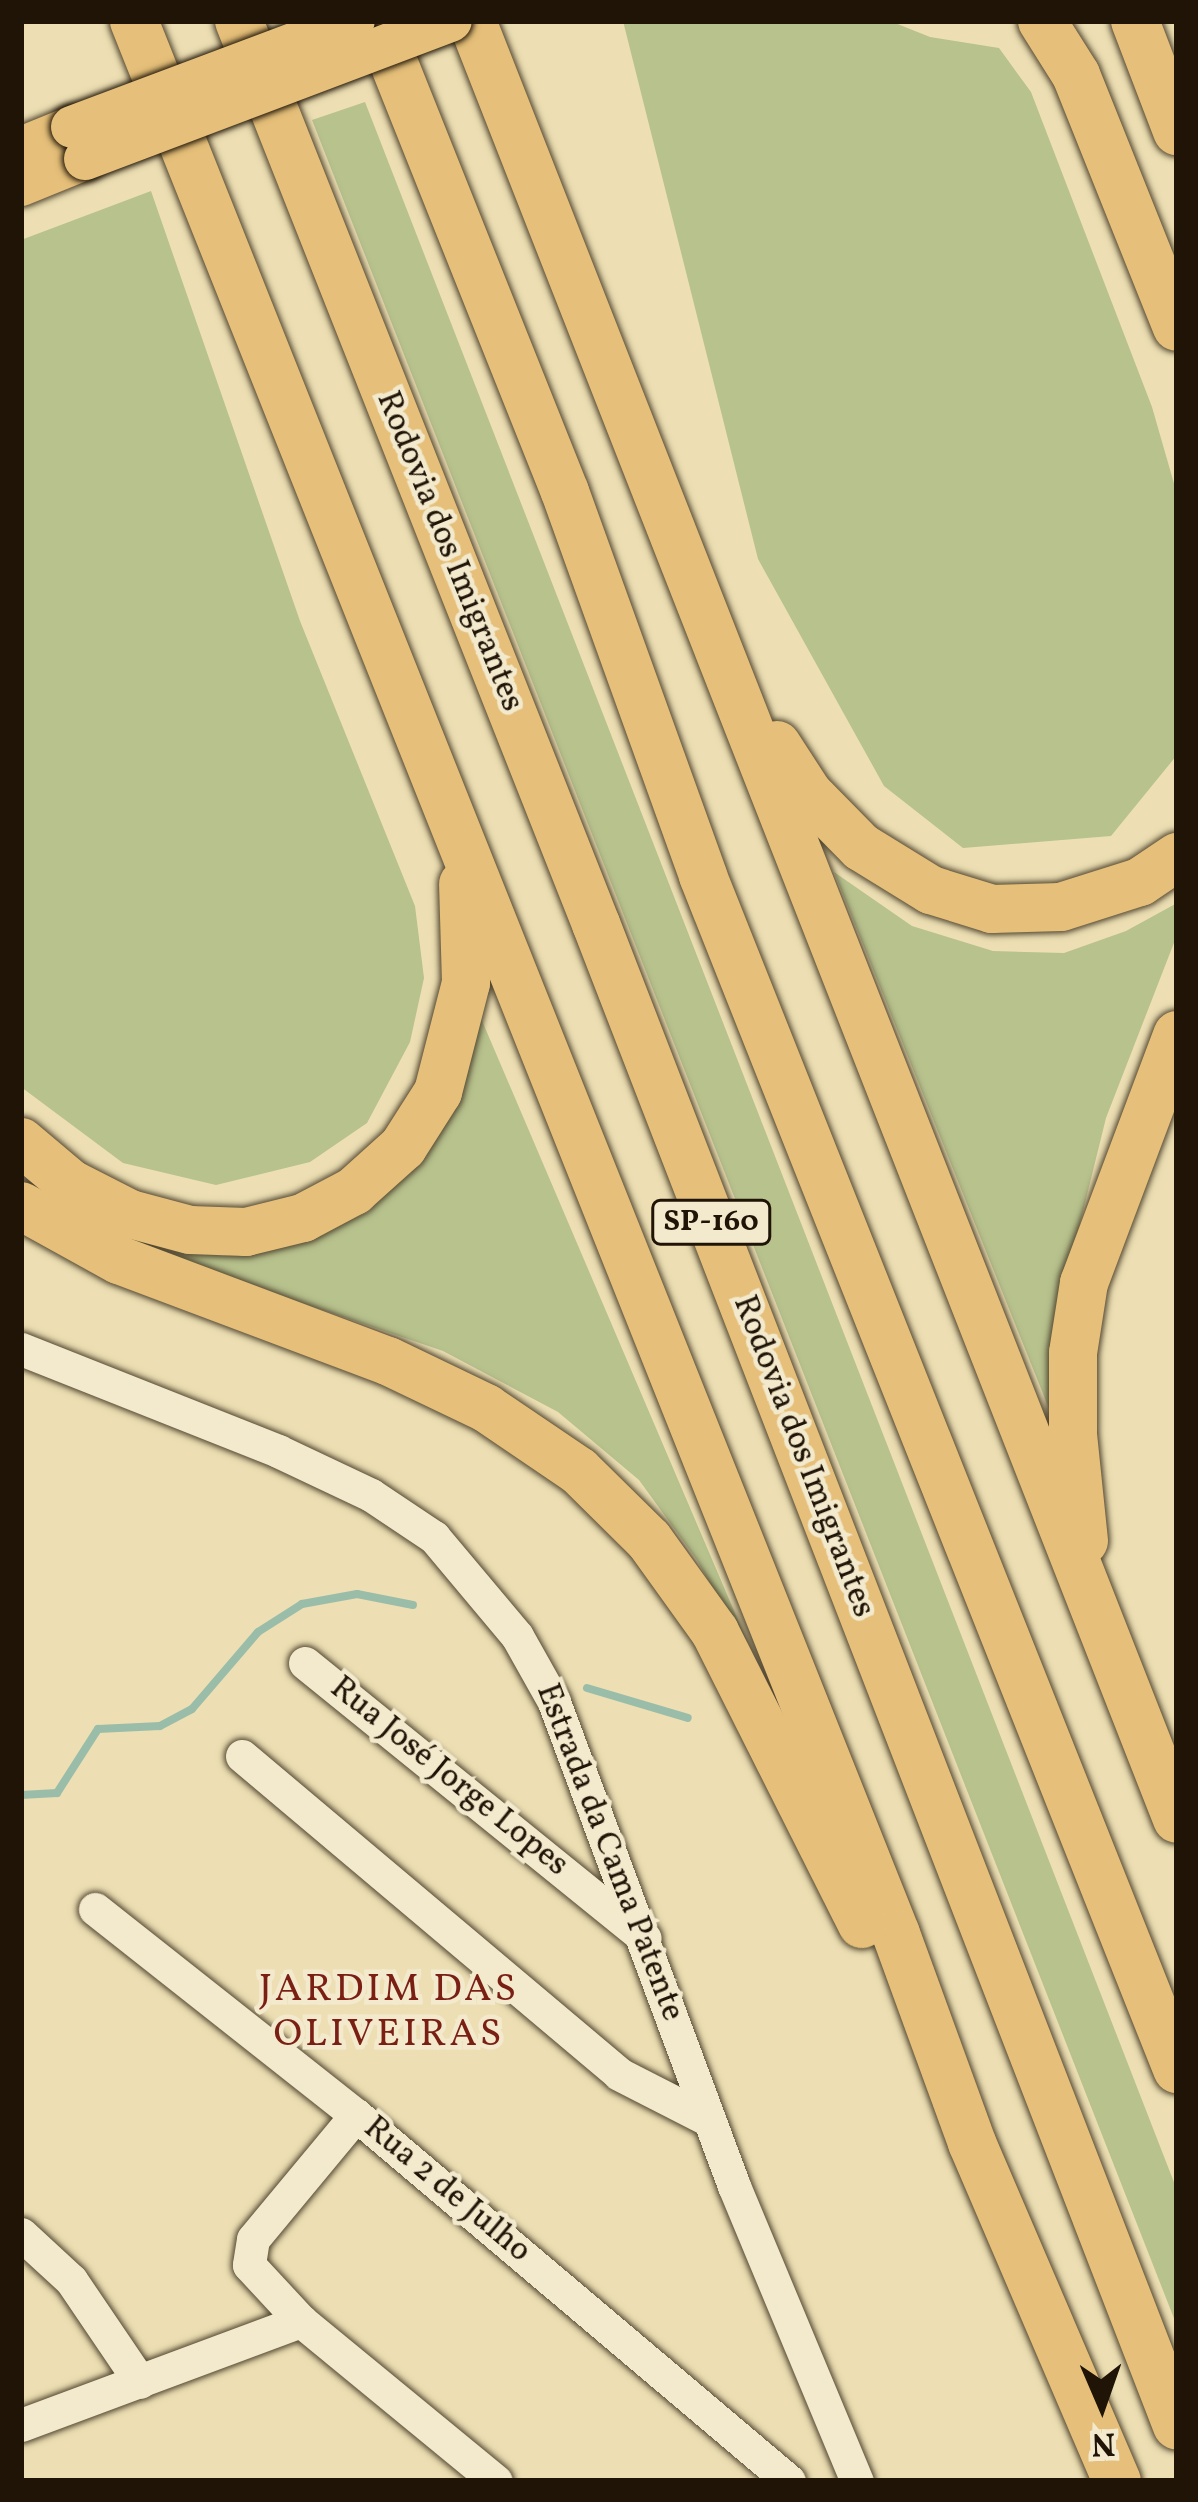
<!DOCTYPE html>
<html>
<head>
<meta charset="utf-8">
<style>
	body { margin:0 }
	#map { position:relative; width:1198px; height:2502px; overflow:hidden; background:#eddfb3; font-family:Vollkorn,serif }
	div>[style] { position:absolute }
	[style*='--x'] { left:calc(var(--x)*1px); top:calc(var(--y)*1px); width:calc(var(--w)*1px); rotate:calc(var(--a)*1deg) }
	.green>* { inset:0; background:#b7c28d }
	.stream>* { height:8px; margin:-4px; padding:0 4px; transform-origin:4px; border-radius:4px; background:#9abda9 }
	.roads { filter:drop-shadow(0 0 3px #524731) drop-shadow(0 0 3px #524731) }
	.minor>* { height:33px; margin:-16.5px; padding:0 16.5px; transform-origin:16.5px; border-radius:16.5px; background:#f3eace }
	.major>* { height:42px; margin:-21px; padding:0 21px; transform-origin:21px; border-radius:21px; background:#e6c07a }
	.highway>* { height:48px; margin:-24px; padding:0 24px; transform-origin:24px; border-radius:24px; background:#e6c07a }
	.bridges { filter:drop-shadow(0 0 3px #1f1406) drop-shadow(0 0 3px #1f1406) }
	.major-bridge>* { height:42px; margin:-21px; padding:0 21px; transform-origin:21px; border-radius:21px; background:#e6c07a }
	span { translate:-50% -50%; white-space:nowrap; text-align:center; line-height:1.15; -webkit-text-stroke:9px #f3eace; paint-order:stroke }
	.shield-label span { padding:3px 9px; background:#f3eace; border:3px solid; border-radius:9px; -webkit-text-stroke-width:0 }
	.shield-label { font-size:30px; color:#1f1406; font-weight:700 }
	.street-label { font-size:33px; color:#1f1406 }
	.quarter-label { font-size:39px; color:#7a1f14; letter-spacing:3px }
	.frame { position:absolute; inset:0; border:24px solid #1f1406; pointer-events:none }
	.north { position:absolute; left:1042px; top:2346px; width:120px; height:120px; -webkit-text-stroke:9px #f3eace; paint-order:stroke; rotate:178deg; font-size:33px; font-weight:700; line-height:48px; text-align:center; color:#1f1406 }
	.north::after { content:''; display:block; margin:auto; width:42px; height:54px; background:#1f1406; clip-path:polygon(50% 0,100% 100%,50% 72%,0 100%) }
</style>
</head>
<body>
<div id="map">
	<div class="green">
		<i style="clip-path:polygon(623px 21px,890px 21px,930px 37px,999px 48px,1031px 92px,1152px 407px,1177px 494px,1177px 755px,1111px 836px,963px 848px,884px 786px,758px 559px)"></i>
		<i style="clip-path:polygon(365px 102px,1177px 2190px,1177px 2326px,312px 120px)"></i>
		<i style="clip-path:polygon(151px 191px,300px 621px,415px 906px,424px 978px,410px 1042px,367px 1123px,310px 1162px,216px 1185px,123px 1163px,21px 1087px,21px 240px)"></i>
		<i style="clip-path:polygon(834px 872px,912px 926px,993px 951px,1064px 953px,1126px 931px,1177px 903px,1177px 935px,1106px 1118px,1060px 1304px,1050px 1411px)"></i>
		<i style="clip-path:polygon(477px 1009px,761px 1674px,697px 1560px,639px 1480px,558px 1412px,443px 1351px,141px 1248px,224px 1256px,298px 1244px,368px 1212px,415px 1165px)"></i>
	</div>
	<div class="stream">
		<i style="--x:587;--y:1688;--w:105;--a:16.5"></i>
		<i style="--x:21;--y:1795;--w:36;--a:-3"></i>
		<i style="--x:57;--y:1793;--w:76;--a:-57.4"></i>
		<i style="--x:98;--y:1729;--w:62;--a:-2.8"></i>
		<i style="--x:160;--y:1726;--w:36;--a:-28"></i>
		<i style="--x:192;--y:1709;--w:101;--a:-49.4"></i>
		<i style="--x:258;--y:1632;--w:52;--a:-32.5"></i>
		<i style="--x:302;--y:1604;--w:56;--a:-10.3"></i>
		<i style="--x:357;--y:1594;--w:57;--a:11.1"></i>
	</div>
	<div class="roads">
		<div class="minor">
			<i style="--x:21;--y:1349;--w:277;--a:21.6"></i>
			<i style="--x:278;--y:1451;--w:103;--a:25.3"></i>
			<i style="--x:371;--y:1495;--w:76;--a:33.7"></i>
			<i style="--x:434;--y:1537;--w:129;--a:50"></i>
			<i style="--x:517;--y:1636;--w:76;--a:60.7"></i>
			<i style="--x:554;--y:1702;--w:516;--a:69.6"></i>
			<i style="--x:734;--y:2186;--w:320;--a:67.4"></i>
			<i style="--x:305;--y:1663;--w:437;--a:39"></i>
			<i style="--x:242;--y:1756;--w:493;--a:40.1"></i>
			<i style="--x:619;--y:2074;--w:101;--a:27.1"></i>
			<i style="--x:95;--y:1909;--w:333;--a:38.3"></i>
			<i style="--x:356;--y:2115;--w:567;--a:40.21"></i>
			<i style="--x:356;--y:2115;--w:161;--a:129.7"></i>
			<i style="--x:253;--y:2239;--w:26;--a:99"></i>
			<i style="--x:249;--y:2265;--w:76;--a:47.1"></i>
			<i style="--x:301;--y:2321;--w:252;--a:39.4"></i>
			<i style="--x:21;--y:2234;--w:68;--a:42.6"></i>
			<i style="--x:71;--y:2280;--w:123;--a:55.9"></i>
			<i style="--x:21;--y:2425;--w:299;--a:-20.4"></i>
		</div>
		<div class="major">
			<i style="--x:21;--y:148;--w:55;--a:-22.4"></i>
			<i style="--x:21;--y:185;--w:69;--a:-22.1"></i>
		</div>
		<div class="highway">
			<i style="--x:134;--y:21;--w:2059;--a:68.28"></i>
			<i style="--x:896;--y:1934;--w:222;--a:70"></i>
			<i style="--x:972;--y:2143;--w:368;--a:66.8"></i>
			<i style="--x:239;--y:21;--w:971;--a:68.43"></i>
			<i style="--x:596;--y:924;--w:1610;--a:68.85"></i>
			<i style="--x:377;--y:21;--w:507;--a:68.24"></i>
			<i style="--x:565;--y:492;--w:408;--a:70.2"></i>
			<i style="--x:703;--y:876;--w:1284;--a:68.33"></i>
			<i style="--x:472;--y:21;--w:1931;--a:68.59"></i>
			<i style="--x:1042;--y:21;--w:64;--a:57.8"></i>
			<i style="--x:1076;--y:75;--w:271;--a:68.2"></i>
			<i style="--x:1135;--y:21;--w:118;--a:69.1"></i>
			<i style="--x:777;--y:745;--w:57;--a:57.1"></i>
			<i style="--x:808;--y:793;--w:76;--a:45.5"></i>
			<i style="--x:861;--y:847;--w:82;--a:31.6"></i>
			<i style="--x:931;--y:890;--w:64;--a:17.3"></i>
			<i style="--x:992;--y:909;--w:69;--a:-1.7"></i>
			<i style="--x:1061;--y:907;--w:83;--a:-17.6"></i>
			<i style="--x:1140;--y:882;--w:45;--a:-34"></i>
			<i style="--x:21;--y:1142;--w:65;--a:40"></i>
			<i style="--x:71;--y:1184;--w:66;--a:27"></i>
			<i style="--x:130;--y:1214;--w:62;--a:14.9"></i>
			<i style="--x:190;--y:1230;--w:56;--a:2"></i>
			<i style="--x:246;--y:1232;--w:59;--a:-13.8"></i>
			<i style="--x:303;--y:1218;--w:58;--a:-27.9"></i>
			<i style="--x:354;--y:1191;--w:66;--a:-41.9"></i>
			<i style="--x:403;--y:1147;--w:65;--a:-57.5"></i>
			<i style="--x:438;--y:1092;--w:113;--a:-75.6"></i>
			<i style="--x:466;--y:983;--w:99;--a:-91.7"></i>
			<i style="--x:21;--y:1206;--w:112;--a:28.9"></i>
			<i style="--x:119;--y:1260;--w:287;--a:20.6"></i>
			<i style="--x:388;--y:1361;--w:109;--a:25.6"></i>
			<i style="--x:486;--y:1408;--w:112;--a:34.1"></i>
			<i style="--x:579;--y:1471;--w:98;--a:44.6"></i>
			<i style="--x:649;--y:1540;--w:113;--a:54.3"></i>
			<i style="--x:715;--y:1632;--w:327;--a:63.3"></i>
			<i style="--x:1084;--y:1541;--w:108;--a:-95.9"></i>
			<i style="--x:1073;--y:1434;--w:81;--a:-90"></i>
			<i style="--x:1073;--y:1353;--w:71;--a:-81.1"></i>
			<i style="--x:1084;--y:1283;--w:265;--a:-69.4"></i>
		</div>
	</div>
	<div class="bridges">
		<div class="major-bridge">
			<i style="--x:72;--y:127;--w:301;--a:-20.6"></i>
			<i style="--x:85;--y:159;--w:391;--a:-20.7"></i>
		</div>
	</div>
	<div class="shield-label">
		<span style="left:711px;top:1222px">SP-160</span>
	</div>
	<div class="street-label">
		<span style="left:448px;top:552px;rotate:68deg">Rodovia dos Imigrantes</span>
		<span style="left:802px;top:1457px;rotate:69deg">Rodovia dos Imigrantes</span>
		<span style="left:448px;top:1778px;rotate:39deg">Rua José Jorge Lopes</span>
		<span style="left:608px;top:1853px;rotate:69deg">Estrada da Cama Patente</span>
		<span style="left:446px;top:2191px;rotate:40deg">Rua 2 de Julho</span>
	</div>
	<div class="quarter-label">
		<span style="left:389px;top:2013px">JARDIM DAS<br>OLIVEIRAS</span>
	</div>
	<div class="frame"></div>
	<div class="north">N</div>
</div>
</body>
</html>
